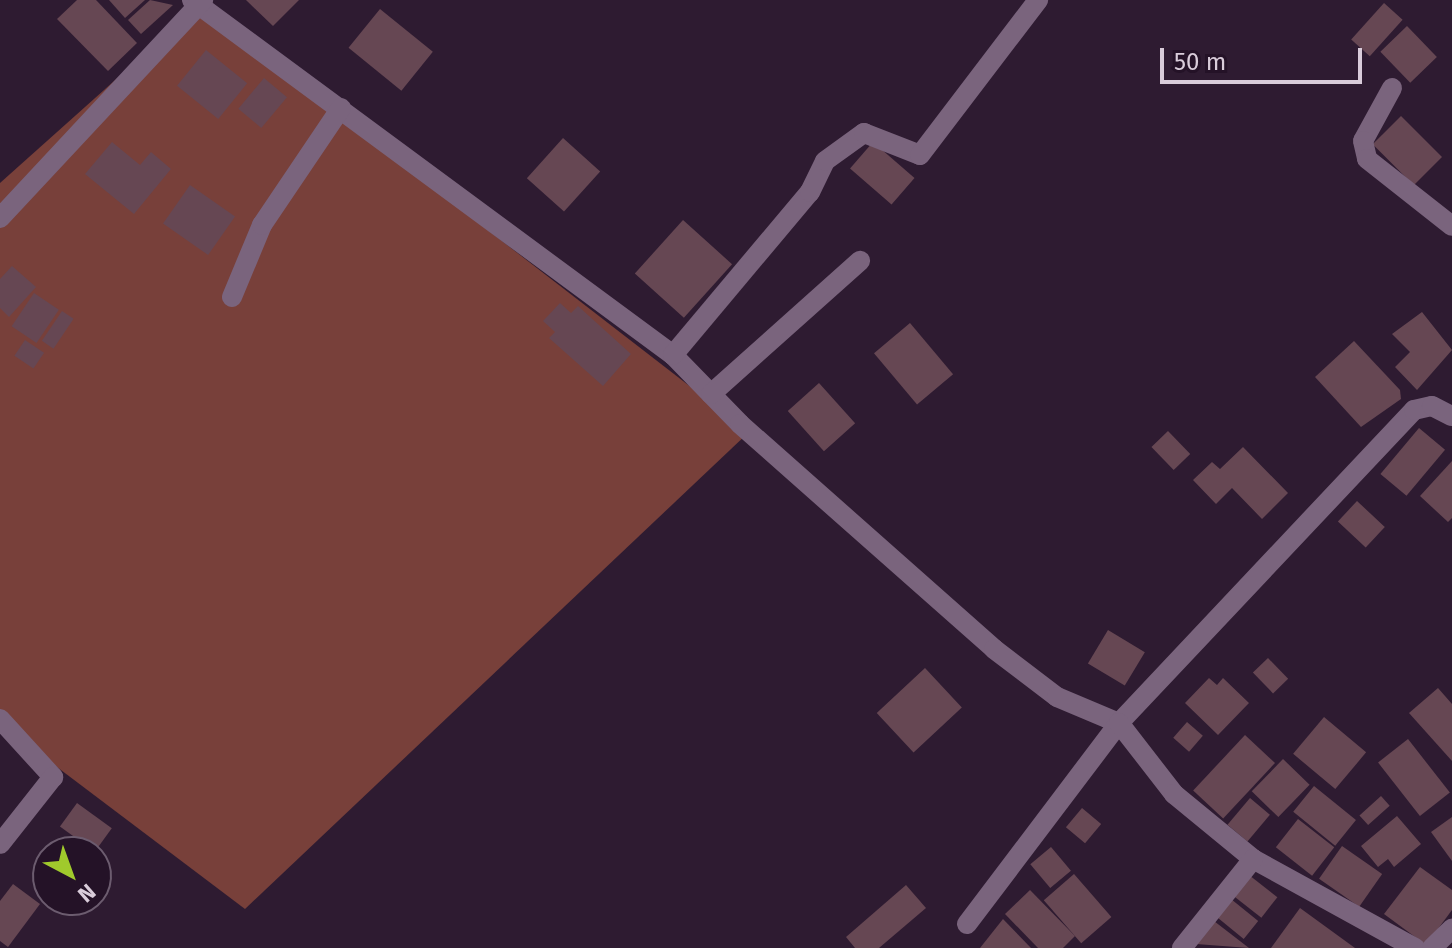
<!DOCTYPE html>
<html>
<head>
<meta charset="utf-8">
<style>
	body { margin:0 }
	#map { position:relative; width:1452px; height:948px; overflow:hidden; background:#2e1b31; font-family:"Fira Sans",sans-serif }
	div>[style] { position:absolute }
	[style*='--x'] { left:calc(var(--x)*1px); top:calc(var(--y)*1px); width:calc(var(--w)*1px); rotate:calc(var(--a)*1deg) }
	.forest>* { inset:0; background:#78403a }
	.building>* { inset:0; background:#664753; transform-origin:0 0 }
	.minor>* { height:20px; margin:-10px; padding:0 10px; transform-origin:10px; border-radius:10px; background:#7a647d }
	span { translate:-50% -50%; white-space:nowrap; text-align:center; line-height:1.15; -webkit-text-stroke:8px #241227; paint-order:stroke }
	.north { position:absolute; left:32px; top:836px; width:80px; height:80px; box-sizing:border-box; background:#241227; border:2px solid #6c5c6f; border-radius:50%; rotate:139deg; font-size:22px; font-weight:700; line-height:32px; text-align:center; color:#d9ccda }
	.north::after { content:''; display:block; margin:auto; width:28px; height:36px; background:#a0ca2c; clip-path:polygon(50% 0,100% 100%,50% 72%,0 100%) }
	.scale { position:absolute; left:1160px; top:48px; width:202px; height:36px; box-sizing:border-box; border:4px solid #d9ccda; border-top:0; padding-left:10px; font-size:24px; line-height:28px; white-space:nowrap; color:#d9ccda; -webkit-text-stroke:6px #241227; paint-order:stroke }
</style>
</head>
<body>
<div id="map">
	<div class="forest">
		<i style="clip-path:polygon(198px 6px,749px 432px,245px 909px,0 724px,0 183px)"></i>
	</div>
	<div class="building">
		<i style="clip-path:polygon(77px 0,96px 0,137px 43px,108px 71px,57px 19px)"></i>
		<i style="clip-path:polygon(109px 0,145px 0,125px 18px)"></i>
		<i style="clip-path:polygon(150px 0,173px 5px,141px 34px,128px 20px)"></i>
		<i style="clip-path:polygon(246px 0,299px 0,273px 26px)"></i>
		<i style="left:1384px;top:3px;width:25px;height:49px;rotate:42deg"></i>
		<i style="left:380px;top:9px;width:68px;height:50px;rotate:39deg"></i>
		<i style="left:1407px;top:26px;width:43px;height:37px;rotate:46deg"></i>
		<i style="left:206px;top:50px;width:53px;height:46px;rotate:39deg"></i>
		<i style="left:264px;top:78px;width:30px;height:40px;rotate:40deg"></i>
		<i style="left:1401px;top:116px;width:58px;height:40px;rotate:45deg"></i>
		<i style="left:563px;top:138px;width:50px;height:54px;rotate:42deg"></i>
		<i style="clip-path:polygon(112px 142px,140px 165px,151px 152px,171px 169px,134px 214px,85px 174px)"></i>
		<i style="left:873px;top:142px;width:55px;height:35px;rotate:41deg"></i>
		<i style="left:190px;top:185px;width:55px;height:47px;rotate:35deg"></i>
		<i style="left:683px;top:220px;width:66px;height:72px;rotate:42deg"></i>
		<i style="clip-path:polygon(12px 266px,36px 287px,9px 317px,0 308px,0 279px)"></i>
		<i style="left:34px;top:293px;width:30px;height:40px;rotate:34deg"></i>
		<i style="clip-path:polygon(560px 303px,571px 313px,578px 306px,631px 354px,603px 386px,549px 338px,555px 332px,543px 321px)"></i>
		<i style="left:62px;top:311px;width:14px;height:36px;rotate:34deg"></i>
		<i style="clip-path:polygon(1422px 312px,1452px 350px,1417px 390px,1395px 367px,1410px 352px,1392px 334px)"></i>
		<i style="left:910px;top:323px;width:67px;height:47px;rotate:50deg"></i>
		<i style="left:25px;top:340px;width:23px;height:19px;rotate:34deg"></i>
		<i style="clip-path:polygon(1354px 341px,1400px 390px,1401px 399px,1361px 427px,1315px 377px)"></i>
		<i style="left:819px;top:383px;width:54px;height:42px;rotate:48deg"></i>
		<i style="left:1419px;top:428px;width:34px;height:60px;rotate:40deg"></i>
		<i style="left:1168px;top:431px;width:32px;height:23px;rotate:46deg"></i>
		<i style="clip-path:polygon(1243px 447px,1288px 493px,1262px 519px,1232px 488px,1216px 504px,1193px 480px,1212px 462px,1220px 469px)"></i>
		<i style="clip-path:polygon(1452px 461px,1452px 518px,1448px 522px,1420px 496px)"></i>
		<i style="left:1357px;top:501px;width:38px;height:28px;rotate:43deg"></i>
		<i style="left:1108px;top:630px;width:43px;height:39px;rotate:31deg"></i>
		<i style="left:1268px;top:658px;width:29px;height:21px;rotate:46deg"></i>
		<i style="left:925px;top:668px;width:54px;height:66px;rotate:47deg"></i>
		<i style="clip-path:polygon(1209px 678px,1217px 685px,1223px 678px,1249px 703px,1218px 735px,1185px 703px)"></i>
		<i style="clip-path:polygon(1438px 688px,1452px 704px,1452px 761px,1409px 713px)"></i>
		<i style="left:1324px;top:717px;width:55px;height:48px;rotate:40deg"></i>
		<i style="left:1187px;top:722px;width:21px;height:21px;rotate:41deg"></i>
		<i style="left:1245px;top:735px;width:41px;height:76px;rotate:43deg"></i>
		<i style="left:1408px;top:739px;width:68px;height:38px;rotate:52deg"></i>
		<i style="left:1283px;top:759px;width:37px;height:45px;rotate:44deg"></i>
		<i style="left:1314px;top:786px;width:54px;height:33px;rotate:39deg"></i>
		<i style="left:1381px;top:796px;width:13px;height:29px;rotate:48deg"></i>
		<i style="left:1250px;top:798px;width:26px;height:35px;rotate:40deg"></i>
		<i style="left:77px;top:803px;width:43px;height:29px;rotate:36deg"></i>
		<i style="left:1082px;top:808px;width:25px;height:25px;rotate:40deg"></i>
		<i style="clip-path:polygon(1397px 816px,1421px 844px,1394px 867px,1388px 859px,1378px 867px,1361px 846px)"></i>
		<i style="clip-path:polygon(1452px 817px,1452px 861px,1431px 832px)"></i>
		<i style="left:1298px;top:819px;width:46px;height:36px;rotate:38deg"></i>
		<i style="left:1342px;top:846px;width:49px;height:40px;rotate:35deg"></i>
		<i style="left:1051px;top:847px;width:31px;height:27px;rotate:50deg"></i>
		<i style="clip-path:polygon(1420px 867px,1452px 890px,1452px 910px,1426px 945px,1384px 914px)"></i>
		<i style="left:1074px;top:874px;width:57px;height:40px;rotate:49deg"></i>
		<i style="left:1249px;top:875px;width:36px;height:26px;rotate:38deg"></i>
		<i style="clip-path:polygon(13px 884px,40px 904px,8px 947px,0 941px,0 901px)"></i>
		<i style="clip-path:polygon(906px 885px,926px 908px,879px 948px,855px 948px,846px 937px)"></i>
		<i style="clip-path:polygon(1030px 890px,1075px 936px,1063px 948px,1038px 948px,1005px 914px)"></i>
		<i style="left:1231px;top:899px;width:35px;height:23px;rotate:39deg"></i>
		<i style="clip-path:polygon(1300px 908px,1355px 948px,1271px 948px)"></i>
		<i style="clip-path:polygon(1003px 919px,1031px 948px,980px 948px)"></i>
		<i style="clip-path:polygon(1214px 921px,1249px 948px,1196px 944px)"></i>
	</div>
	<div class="minor">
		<i style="--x:192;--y:0;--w:598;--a:36.43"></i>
		<i style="--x:673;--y:355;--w:96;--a:45.8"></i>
		<i style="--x:740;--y:424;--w:339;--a:41.5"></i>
		<i style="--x:994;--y:649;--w:79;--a:37.3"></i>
		<i style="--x:1057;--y:697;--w:67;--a:22.8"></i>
		<i style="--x:1119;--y:723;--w:430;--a:-46.7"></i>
		<i style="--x:1414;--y:410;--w:18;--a:-13"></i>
		<i style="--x:1432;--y:406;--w:22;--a:27"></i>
		<i style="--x:1392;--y:88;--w:60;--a:118.7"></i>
		<i style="--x:1363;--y:141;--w:18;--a:77"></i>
		<i style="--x:1367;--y:159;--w:108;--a:38.2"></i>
		<i style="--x:0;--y:218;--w:298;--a:-47"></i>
		<i style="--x:232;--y:297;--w:78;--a:-67.4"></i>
		<i style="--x:262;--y:225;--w:141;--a:-56"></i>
		<i style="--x:673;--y:355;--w:213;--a:-50"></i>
		<i style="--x:810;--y:192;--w:34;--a:-64"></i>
		<i style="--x:825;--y:161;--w:48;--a:-35.7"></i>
		<i style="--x:864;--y:133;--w:60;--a:21.4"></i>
		<i style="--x:920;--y:155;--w:195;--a:-52.7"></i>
		<i style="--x:711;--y:394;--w:200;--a:-41.8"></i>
		<i style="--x:0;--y:719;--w:79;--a:47.6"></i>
		<i style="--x:53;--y:777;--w:85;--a:128.3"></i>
		<i style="--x:967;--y:924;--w:252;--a:-52.9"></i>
		<i style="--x:1119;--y:723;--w:90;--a:52.2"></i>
		<i style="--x:1174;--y:794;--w:102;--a:39.4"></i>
		<i style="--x:1253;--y:859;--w:185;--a:28.8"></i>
		<i style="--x:1182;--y:948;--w:114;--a:-51.4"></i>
		<i style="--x:1432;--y:948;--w:28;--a:-44"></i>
	</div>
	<div class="north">N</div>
	<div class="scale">50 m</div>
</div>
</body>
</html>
